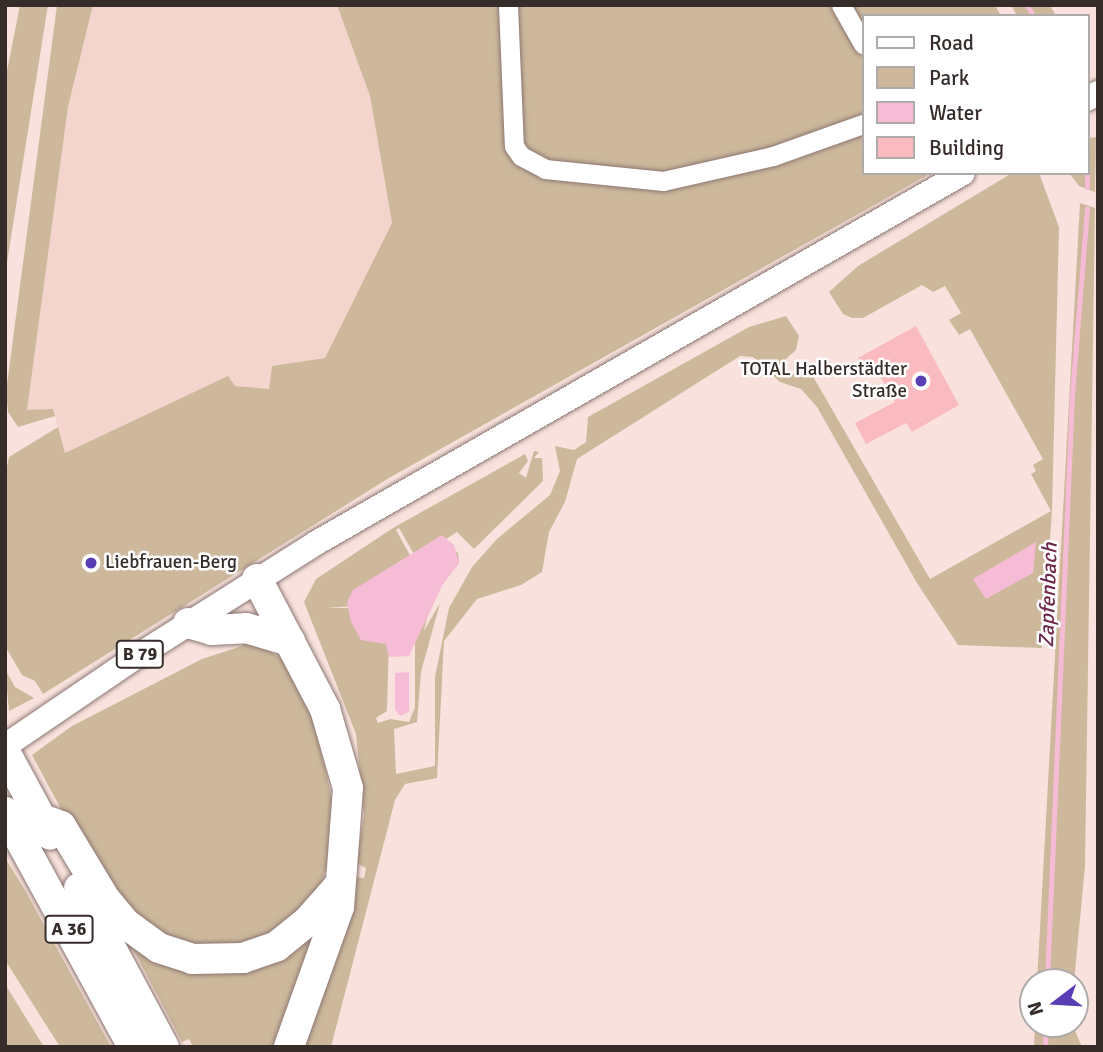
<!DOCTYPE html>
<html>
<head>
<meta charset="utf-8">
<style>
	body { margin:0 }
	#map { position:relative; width:1103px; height:1052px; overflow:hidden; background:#f9e2dd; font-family:Signika,sans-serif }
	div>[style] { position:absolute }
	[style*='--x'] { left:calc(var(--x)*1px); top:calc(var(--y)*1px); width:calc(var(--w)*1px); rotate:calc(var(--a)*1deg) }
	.built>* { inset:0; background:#f4d5ce }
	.green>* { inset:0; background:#cdb89c }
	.water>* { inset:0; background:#f6bcd5 }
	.stream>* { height:5px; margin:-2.5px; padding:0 2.5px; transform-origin:2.5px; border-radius:2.5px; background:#f6bcd5 }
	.building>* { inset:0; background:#f9bac0 }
	.roads { filter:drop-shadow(0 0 2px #8b7772) drop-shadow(0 0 2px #8b7772) }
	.minor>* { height:19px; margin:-9.5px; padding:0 9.5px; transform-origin:9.5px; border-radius:9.5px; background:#fff }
	.major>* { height:24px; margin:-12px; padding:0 12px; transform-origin:12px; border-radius:12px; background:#fff }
	.highway>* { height:30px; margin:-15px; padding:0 15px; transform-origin:15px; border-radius:15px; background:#fff }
	.dots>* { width:19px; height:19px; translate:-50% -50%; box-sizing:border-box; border:4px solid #fff; border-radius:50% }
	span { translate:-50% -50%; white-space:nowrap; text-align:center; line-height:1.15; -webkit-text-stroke:5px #fff; paint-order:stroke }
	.shield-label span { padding:2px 5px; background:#fff; border:2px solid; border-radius:5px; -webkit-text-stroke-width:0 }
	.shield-label { font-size:18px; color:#362d2b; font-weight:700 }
	.poi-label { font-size:19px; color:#362d2b }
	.right { translate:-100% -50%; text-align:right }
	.left { translate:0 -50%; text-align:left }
	.water-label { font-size:21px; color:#6d2a4d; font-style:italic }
	.frame { position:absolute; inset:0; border:7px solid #362d2b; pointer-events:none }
	.legend { position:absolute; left:862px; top:14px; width:228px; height:161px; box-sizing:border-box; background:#fff; border:2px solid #afabaa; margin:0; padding:9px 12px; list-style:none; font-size:21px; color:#362d2b }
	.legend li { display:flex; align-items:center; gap:14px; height:35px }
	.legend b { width:35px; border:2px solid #afabaa }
	.north { position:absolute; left:1019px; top:968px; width:70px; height:70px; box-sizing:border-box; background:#fff; border:2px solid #afabaa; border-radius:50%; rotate:253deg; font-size:19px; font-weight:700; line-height:28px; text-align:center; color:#362d2b }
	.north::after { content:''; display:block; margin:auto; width:24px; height:32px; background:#593db5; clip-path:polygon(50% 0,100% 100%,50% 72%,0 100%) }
</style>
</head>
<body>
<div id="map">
	<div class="built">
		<i style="clip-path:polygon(93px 5px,337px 5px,370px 96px,392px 223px,325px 358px,272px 366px,269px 389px,235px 386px,228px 377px,65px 453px,53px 409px,27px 410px,68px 107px)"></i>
	</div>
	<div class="green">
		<i style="clip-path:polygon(20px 5px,48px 5px,5px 275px,5px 81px)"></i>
		<i style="clip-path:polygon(57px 5px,93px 5px,68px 107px,27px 410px,53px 409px,55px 416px,18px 427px,8px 412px,6px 392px)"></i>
		<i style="clip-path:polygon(337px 5px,995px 5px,1001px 16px,863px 16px,863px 173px,931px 173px,389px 478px,43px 694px,35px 681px,22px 675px,5px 646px,5px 476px,9px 457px,58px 427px,65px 453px,228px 376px,235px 386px,269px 389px,272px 366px,325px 358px,392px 223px,370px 96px)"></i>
		<i style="clip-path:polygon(1011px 5px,1050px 5px,1056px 16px,1017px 16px)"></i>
		<i style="clip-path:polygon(1098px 118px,1096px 138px,1095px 192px,1079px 186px,1069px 173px,1087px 173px,1087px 138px,1096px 137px)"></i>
		<i style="clip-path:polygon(evenodd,1012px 173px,1039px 173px,1059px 227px,1052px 511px,1042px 648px,958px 645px,917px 583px,817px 407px,801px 389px,780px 382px,753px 357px,740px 356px,577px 459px,565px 502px,549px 532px,542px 572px,521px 585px,477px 599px,444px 641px,437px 778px,405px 784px,395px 800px,331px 1047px,300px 1047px,355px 877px,364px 878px,366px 868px,356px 863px,364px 816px,356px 734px,304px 602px,316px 579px,393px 528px,525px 454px,528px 461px,519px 473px,526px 478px,534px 451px,539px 452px,534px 458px,542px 458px,543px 481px,474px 549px,457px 532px,440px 543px,458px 553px,459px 563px,431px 599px,424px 631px,440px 603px,421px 672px,417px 722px,394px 729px,396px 774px,435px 766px,435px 677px,449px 608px,472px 567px,497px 539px,550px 495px,560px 471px,555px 446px,574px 450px,586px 442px,588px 417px,749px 327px,786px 316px,799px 336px,796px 350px,779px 365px,783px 375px,811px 373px,930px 579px,1051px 511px,1031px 474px,1036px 471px,1033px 465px,1043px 459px,970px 329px,959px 335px,949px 320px,961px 313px,945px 286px,933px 292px,922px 285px,863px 318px,852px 318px,843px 314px,829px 292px,858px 266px,1012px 173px,399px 528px,415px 556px,415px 707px,409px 722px,390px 719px,378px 723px,376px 718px,387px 711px,389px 638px,370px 608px,327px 608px,354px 606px,411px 557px,396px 530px,399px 528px)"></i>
		<i style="clip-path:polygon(1080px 203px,1095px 208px,1085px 866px,1074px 982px,1037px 982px)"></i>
		<i style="clip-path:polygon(249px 639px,281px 658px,295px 678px,314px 719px,334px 808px,331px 852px,321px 885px,281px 933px,235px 951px,155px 937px,91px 865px,32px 755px,72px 726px,202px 659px,242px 646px)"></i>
		<i style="clip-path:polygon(5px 669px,15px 687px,34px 698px,9px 711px)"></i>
		<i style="clip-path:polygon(5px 858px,25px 890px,111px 1047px,60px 1047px,5px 960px)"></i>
		<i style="clip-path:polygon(325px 913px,279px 1047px,193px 1047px,189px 1039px,182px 1042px,132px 947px,195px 970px)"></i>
		<i style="clip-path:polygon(5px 984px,44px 1047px,5px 1047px)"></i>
		<i style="clip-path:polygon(1035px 1024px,1072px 1024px,1082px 1047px,1034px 1047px)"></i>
	</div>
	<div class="water">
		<i style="clip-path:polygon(442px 535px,454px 545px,459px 563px,443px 584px,409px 656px,389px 657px,386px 644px,361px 640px,351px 622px,347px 602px,353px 590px)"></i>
		<i style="clip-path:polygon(1036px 542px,1033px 573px,986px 599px,973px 579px)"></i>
		<i style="clip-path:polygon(409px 672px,409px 712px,400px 716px,395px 710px,395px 673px)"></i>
	</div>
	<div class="stream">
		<i style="--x:1027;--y:5;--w:13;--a:61"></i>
		<i style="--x:1087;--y:137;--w:36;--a:90"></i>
		<i style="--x:1087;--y:187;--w:14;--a:-90"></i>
		<i style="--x:1047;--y:982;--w:588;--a:-87.56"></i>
		<i style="--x:1072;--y:395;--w:187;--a:-85.4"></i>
		<i style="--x:1045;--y:1047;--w:23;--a:-88"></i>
	</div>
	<div class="building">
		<i style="clip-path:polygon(916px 326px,959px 405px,912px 432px,906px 423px,866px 444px,855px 423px,895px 402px,878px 372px,868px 377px,858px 358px)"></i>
	</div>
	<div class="roads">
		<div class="minor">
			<i style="--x:508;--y:5;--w:141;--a:87.6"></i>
			<i style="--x:514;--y:146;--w:12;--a:55"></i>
			<i style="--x:521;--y:156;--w:27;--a:28"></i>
			<i style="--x:545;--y:169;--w:119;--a:5.8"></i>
			<i style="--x:663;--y:181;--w:113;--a:-12.8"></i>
			<i style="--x:773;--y:156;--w:96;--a:-19.6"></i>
			<i style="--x:841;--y:5;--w:45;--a:60.6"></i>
		</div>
		<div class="major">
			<i style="--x:1087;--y:99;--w:13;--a:-29"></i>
			<i style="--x:5;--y:746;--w:158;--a:-34.2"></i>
			<i style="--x:136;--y:657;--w:213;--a:-32.3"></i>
			<i style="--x:316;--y:543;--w:745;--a:-29.76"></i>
		</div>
		<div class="highway">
			<i style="--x:257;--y:579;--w:147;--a:62.4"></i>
			<i style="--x:325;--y:709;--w:82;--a:73.8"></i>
			<i style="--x:348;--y:788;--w:119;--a:94.3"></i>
			<i style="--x:339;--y:907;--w:149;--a:109.7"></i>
			<i style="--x:188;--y:623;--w:25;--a:16"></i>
			<i style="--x:212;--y:630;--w:34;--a:-3"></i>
			<i style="--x:246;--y:628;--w:46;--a:16.5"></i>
			<i style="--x:5;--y:752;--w:94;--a:61.5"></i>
			<i style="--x:5;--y:812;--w:268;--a:61.4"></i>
			<i style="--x:42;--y:819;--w:20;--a:20"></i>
			<i style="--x:61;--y:826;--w:85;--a:58.9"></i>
			<i style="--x:105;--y:899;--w:33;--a:50"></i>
			<i style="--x:126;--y:924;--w:41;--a:36"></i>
			<i style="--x:159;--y:948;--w:35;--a:18"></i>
			<i style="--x:192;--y:959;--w:51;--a:-1.1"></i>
			<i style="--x:243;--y:958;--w:36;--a:-19"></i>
			<i style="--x:277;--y:946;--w:38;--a:-39"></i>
			<i style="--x:307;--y:922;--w:47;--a:-48.5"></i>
			<i style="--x:79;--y:888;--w:180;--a:61.9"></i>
		</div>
	</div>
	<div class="dots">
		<i style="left:921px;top:381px;background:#593db5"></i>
		<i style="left:91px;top:563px;background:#593db5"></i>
	</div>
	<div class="shield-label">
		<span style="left:140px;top:654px">B 79</span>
		<span style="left:69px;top:929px">A 36</span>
	</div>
	<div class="poi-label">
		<span class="right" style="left:907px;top:381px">TOTAL Halberstädter<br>Straße</span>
		<span class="left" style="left:105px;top:563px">Liebfrauen-Berg</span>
	</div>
	<div class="water-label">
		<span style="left:1048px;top:595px;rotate:-88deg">Zapfenbach</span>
	</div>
	<div class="frame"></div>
	<ul class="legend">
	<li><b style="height:9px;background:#fff"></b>Road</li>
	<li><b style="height:19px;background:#cdb89c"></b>Park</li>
	<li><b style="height:19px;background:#f6bcd5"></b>Water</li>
	<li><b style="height:19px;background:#f9bac0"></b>Building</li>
	</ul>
	<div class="north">N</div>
</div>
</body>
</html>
